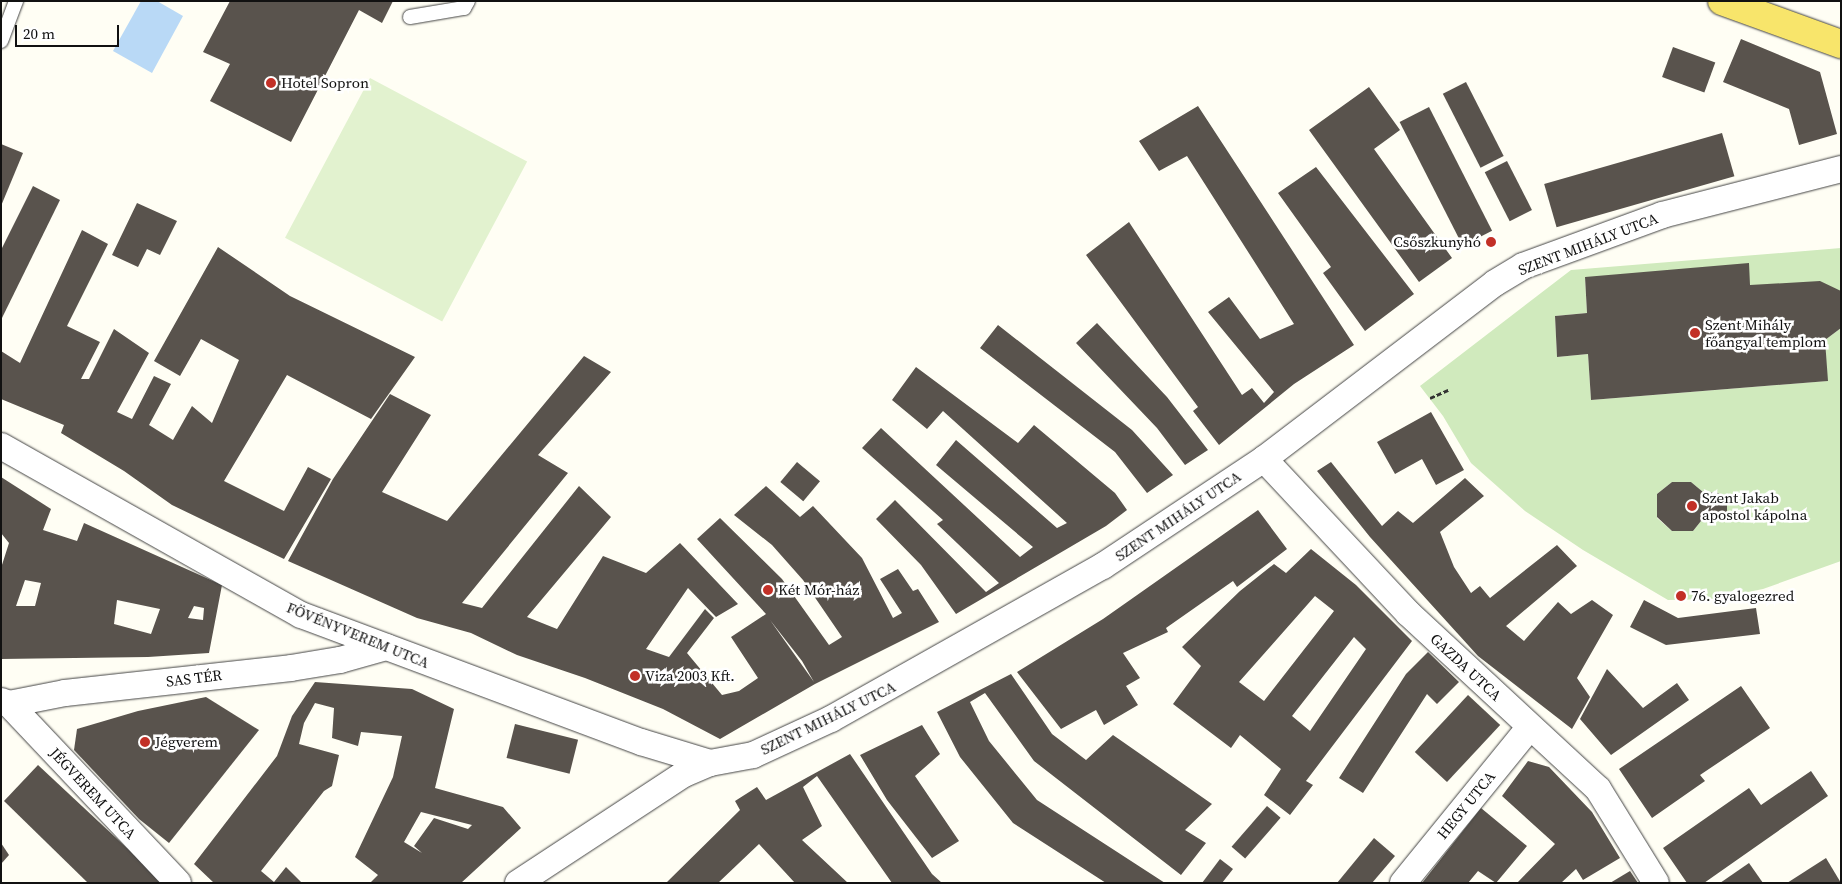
<!DOCTYPE html>
<html>
<head>
<meta charset="utf-8">
<style>
	body { margin:0 }
	#map { position:relative; width:1842px; height:884px; overflow:hidden; background:#fffef4; font-family:"Source Serif 4",serif }
	div>[style] { position:absolute }
	[style*='--x'] { left:calc(var(--x)*1px); top:calc(var(--y)*1px); width:calc(var(--w)*1px); rotate:calc(var(--a)*1deg) }
	.green>* { inset:0; background:#d0eabd }
	.pitch>* { inset:0; background:#e2f2cf; transform-origin:0 0 }
	.water>* { inset:0; background:#b9d9f6 }
	.building>* { inset:0; background:#59534d; transform-origin:0 0 }
	.path>* { height:3px; margin-top:-1.5px; transform-origin:0; background:repeating-linear-gradient(90deg,#333 0 5px,transparent 0 7.5px) }
	.roads { filter:drop-shadow(0 0 1px #444) drop-shadow(0 0 1px #444) }
	.lane>* { height:14px; margin:-7px; padding:0 7px; transform-origin:7px; border-radius:7px; background:#fff }
	.street>* { height:26px; margin:-13px; padding:0 13px; transform-origin:13px; border-radius:13px; background:#fff }
	.primary>* { height:28px; margin:-14px; padding:0 14px; transform-origin:14px; border-radius:14px; background:#f8e56b }
	.dots>* { width:14px; height:14px; translate:-50% -50%; box-sizing:border-box; border:2px solid #fff; border-radius:50% }
	span { translate:-50% -50%; white-space:nowrap; text-align:center; line-height:1.15; -webkit-text-stroke:5px #fff; paint-order:stroke }
	.poi-label { font-size:15px; color:#111 }
	.left { translate:0 -50%; text-align:left }
	.right { translate:-100% -50%; text-align:right }
	.street-label { font-size:15px; color:#111 }
	.frame { position:absolute; inset:0; border:2px solid #111; pointer-events:none }
	.scale { position:absolute; left:15px; top:25px; width:104px; height:22px; box-sizing:border-box; border:2px solid #111; border-top:0; padding-left:6px; font-size:15px; line-height:18px; white-space:nowrap; color:#111; -webkit-text-stroke:4px #fff; paint-order:stroke }
</style>
</head>
<body>
<div id="map">
	<div class="green">
		<i style="clip-path:polygon(evenodd,1841px 248px,1841px 291px,1585px 278px,1587px 313px,1555px 316px,1557px 357px,1588px 354px,1591px 400px,1827px 381px,1825px 340px,1841px 328px,1841px 561px,1763px 589px,1713px 599px,1668px 600px,1583px 550px,1525px 511px,1471px 463px,1443px 416px,1420px 386px,1571px 270px,1841px 248px,1672px 482px,1691px 482px,1703px 492px,1718px 493px,1726px 501px,1726px 511px,1719px 520px,1701px 521px,1693px 531px,1672px 531px,1657px 518px,1657px 494px,1672px 482px)"></i>
	</div>
	<div class="pitch">
		<i style="left:370px;top:78px;width:178px;height:181px;rotate:28deg"></i>
	</div>
	<div class="water">
		<i style="clip-path:polygon(141px 1px,157px 1px,183px 16px,152px 73px,113px 51px)"></i>
	</div>
	<div class="building">
		<i style="clip-path:polygon(230px 1px,393px 1px,382px 23px,359px 10px,291px 142px,210px 101px,230px 64px,203px 52px)"></i>
		<i style="clip-path:polygon(1741px 39px,1820px 72px,1837px 134px,1799px 145px,1789px 109px,1723px 82px)"></i>
		<i style="left:1673px;top:47px;width:45px;height:32px;rotate:20deg"></i>
		<i style="left:1466px;top:82px;width:83px;height:26px;rotate:63deg"></i>
		<i style="clip-path:polygon(1369px 87px,1400px 130px,1374px 149px,1452px 258px,1419px 282px,1309px 130px)"></i>
		<i style="clip-path:polygon(1198px 106px,1354px 345px,1294px 384px,1219px 445px,1193px 411px,1198px 407px,1086px 255px,1129px 222px,1242px 395px,1252px 388px,1264px 403px,1274px 392px,1208px 312px,1229px 297px,1260px 339px,1294px 324px,1187px 156px,1159px 171px,1139px 141px)"></i>
		<i style="left:1429px;top:107px;width:139px;height:33px;rotate:63deg"></i>
		<i style="left:1722px;top:133px;width:45px;height:185px;rotate:74deg"></i>
		<i style="clip-path:polygon(1px 144px,23px 153px,1px 206px)"></i>
		<i style="left:1507px;top:161px;width:55px;height:25px;rotate:63deg"></i>
		<i style="clip-path:polygon(1316px 167px,1414px 294px,1365px 331px,1323px 273px,1331px 267px,1278px 193px)"></i>
		<i style="clip-path:polygon(33px 186px,60px 200px,1px 320px,1px 250px)"></i>
		<i style="clip-path:polygon(137px 203px,177px 221px,160px 255px,147px 249px,138px 267px,112px 255px)"></i>
		<i style="clip-path:polygon(82px 230px,108px 244px,67px 326px,100px 342px,81px 379px,89px 379px,114px 329px,149px 353px,117px 412px,132px 419px,154px 376px,171px 384px,149px 425px,173px 440px,192px 406px,212px 423px,239px 360px,201px 339px,180px 376px,154px 361px,218px 247px,290px 296px,415px 357px,371px 419px,287px 375px,224px 481px,284px 511px,308px 467px,331px 479px,284px 559px,172px 505px,124px 471px,61px 433px,64px 425px,1px 399px,1px 351px,20px 363px)"></i>
		<i style="clip-path:polygon(1749px 263px,1750px 285px,1820px 281px,1841px 291px,1841px 328px,1825px 340px,1828px 381px,1591px 400px,1588px 354px,1557px 357px,1555px 316px,1587px 313px,1585px 277px)"></i>
		<i style="clip-path:polygon(1097px 323px,1167px 397px,1208px 450px,1185px 465px,1157px 428px,1076px 343px)"></i>
		<i style="clip-path:polygon(998px 325px,1132px 430px,1173px 475px,1147px 493px,1115px 452px,980px 348px)"></i>
		<i style="clip-path:polygon(evenodd,584px 356px,611px 372px,538px 455px,568px 473px,462px 603px,482px 608px,579px 486px,611px 517px,527px 617px,557px 629px,603px 556px,646px 573px,680px 543px,738px 604px,716px 617px,688px 588px,646px 649px,669px 657px,705px 609px,714px 618px,687px 653px,722px 695px,739px 691px,758px 678px,731px 637px,766px 614px,697px 539px,720px 518px,782px 579px,829px 645px,842px 637px,803px 580px,772px 545px,734px 515px,766px 486px,800px 517px,813px 506px,862px 558px,893px 618px,902px 613px,880px 579px,898px 569px,913px 591px,918px 589px,939px 622px,815px 684px,720px 739px,663px 709px,585px 678px,517px 655px,471px 633px,417px 618px,288px 561px,333px 479px,390px 394px,431px 415px,382px 492px,447px 521px,584px 356px,770px 620px,802px 661px,814px 682px,770px 620px)"></i>
		<i style="clip-path:polygon(916px 367px,1018px 443px,1034px 425px,1115px 493px,1127px 510px,1106px 526px,956px 614px,921px 565px,876px 519px,895px 500px,986px 592px,999px 583px,937px 524px,943px 520px,862px 448px,881px 428px,1020px 557px,1033px 547px,936px 465px,956px 440px,1057px 528px,1067px 523px,943px 411px,927px 429px,892px 400px)"></i>
		<i style="clip-path:polygon(1431px 412px,1464px 470px,1436px 485px,1422px 459px,1395px 474px,1377px 442px)"></i>
		<i style="left:797px;top:462px;width:30px;height:26px;rotate:40deg"></i>
		<i style="clip-path:polygon(1331px 462px,1382px 526px,1398px 511px,1413px 523px,1465px 478px,1484px 496px,1440px 532px,1454px 567px,1471px 593px,1480px 586px,1490px 598px,1557px 545px,1577px 566px,1506px 626px,1524px 641px,1558px 602px,1571px 614px,1592px 600px,1613px 615px,1577px 678px,1590px 697px,1572px 729px,1478px 656px,1370px 537px,1317px 471px)"></i>
		<i style="clip-path:polygon(evenodd,1px 477px,51px 509px,43px 530px,77px 541px,84px 523px,222px 585px,209px 653px,148px 657px,1px 659px,1px 568px,9px 543px,1px 533px,1px 477px,25px 580px,41px 583px,35px 606px,16px 606px,25px 580px,1px 477px,117px 600px,160px 609px,151px 634px,114px 624px,117px 600px,1px 477px,194px 606px,204px 608px,203px 620px,188px 618px,194px 606px)"></i>
		<i style="clip-path:polygon(1672px 482px,1691px 482px,1703px 492px,1718px 493px,1727px 501px,1727px 511px,1719px 520px,1701px 521px,1693px 531px,1672px 531px,1657px 517px,1657px 494px)"></i>
		<i style="clip-path:polygon(1258px 510px,1287px 549px,1237px 587px,1233px 581px,1166px 628px,1168px 632px,1123px 653px,1140px 678px,1126px 686px,1138px 705px,1104px 725px,1096px 710px,1061px 729px,1017px 672px,1103px 619px)"></i>
		<i style="clip-path:polygon(evenodd,1311px 549px,1356px 585px,1412px 641px,1306px 781px,1313px 785px,1290px 815px,1264px 795px,1281px 769px,1240px 735px,1231px 748px,1173px 704px,1201px 666px,1182px 647px,1240px 591px,1274px 564px,1286px 573px,1311px 549px,1315px 596px,1334px 611px,1264px 701px,1239px 682px,1315px 596px,1311px 549px,1354px 637px,1366px 649px,1310px 731px,1292px 716px,1354px 637px)"></i>
		<i style="clip-path:polygon(1644px 600px,1678px 618px,1756px 608px,1760px 634px,1666px 645px,1630px 627px)"></i>
		<i style="clip-path:polygon(1428px 652px,1459px 682px,1437px 704px,1427px 694px,1363px 793px,1339px 778px,1406px 674px)"></i>
		<i style="clip-path:polygon(1607px 669px,1643px 708px,1677px 683px,1689px 700px,1611px 755px,1580px 719px)"></i>
		<i style="clip-path:polygon(1011px 674px,1052px 734px,1086px 760px,1113px 735px,1212px 804px,1185px 830px,1206px 843px,1181px 875px,1034px 761px,985px 693px,970px 702px,989px 741px,1037px 800px,1165px 883px,1106px 883px,1013px 823px,960px 757px,937px 712px)"></i>
		<i style="clip-path:polygon(evenodd,315px 682px,412px 689px,454px 709px,435px 788px,503px 807px,521px 828px,461px 883px,370px 883px,378px 875px,355px 857px,393px 777px,402px 736px,361px 732px,358px 746px,332px 738px,334px 708px,315px 703px,304px 723px,299px 744px,339px 755px,332px 786px,324px 791px,261px 871px,274px 882px,286px 867px,302px 883px,214px 883px,194px 864px,277px 756px,292px 716px,315px 682px,421px 812px,472px 825px,468px 829px,434px 818px,414px 846px,422px 853px,404px 842px,421px 812px)"></i>
		<i style="clip-path:polygon(1741px 686px,1770px 728px,1700px 775px,1705px 781px,1652px 818px,1619px 769px)"></i>
		<i style="left:1468px;top:695px;width:44px;height:78px;rotate:43deg"></i>
		<i style="clip-path:polygon(206px 697px,259px 730px,169px 843px,139px 819px,74px 750px,77px 729px,138px 711px)"></i>
		<i style="left:515px;top:724px;width:65px;height:35px;rotate:14deg"></i>
		<i style="clip-path:polygon(922px 725px,940px 754px,915px 776px,959px 841px,932px 858px,887px 800px,860px 755px)"></i>
		<i style="clip-path:polygon(850px 754px,932px 874px,942px 883px,892px 883px,817px 776px,803px 787px,822px 826px,802px 840px,848px 883px,795px 883px,759px 844px,718px 883px,666px 883px,740px 810px,735px 801px,757px 787px,766px 800px)"></i>
		<i style="clip-path:polygon(1528px 761px,1549px 767px,1592px 812px,1620px 858px,1583px 880px,1576px 869px,1561px 883px,1517px 883px,1555px 844px,1502px 796px)"></i>
		<i style="clip-path:polygon(38px 765px,159px 878px,163px 883px,88px 883px,4px 801px)"></i>
		<i style="clip-path:polygon(1811px 771px,1828px 796px,1704px 883px,1687px 883px,1663px 848px,1749px 788px,1761px 805px)"></i>
		<i style="left:1267px;top:806px;width:18px;height:54px;rotate:41deg"></i>
		<i style="clip-path:polygon(1481px 808px,1527px 846px,1496px 883px,1478px 871px,1468px 883px,1422px 883px)"></i>
		<i style="clip-path:polygon(1374px 838px,1395px 856px,1372px 883px,1337px 883px)"></i>
		<i style="clip-path:polygon(1px 843px,9px 855px,1px 864px)"></i>
		<i style="clip-path:polygon(1826px 858px,1841px 883px,1787px 883px)"></i>
		<i style="clip-path:polygon(1220px 859px,1233px 869px,1222px 883px,1202px 883px)"></i>
		<i style="clip-path:polygon(1749px 863px,1763px 883px,1720px 883px)"></i>
		<i style="clip-path:polygon(1630px 871px,1638px 883px,1610px 883px)"></i>
	</div>
	<div class="path">
		<i style="--x:1430;--y:398;--w:20;--a:-24"></i>
	</div>
	<div class="roads">
		<div class="lane">
			<i style="--x:410;--y:17;--w:55;--a:-9.5"></i>
			<i style="--x:464;--y:8;--w:8;--a:-60"></i>
			<i style="--x:1;--y:41;--w:43;--a:-69.4"></i>
		</div>
		<div class="street">
			<i style="--x:1;--y:446;--w:344;--a:29.4"></i>
			<i style="--x:301;--y:615;--w:363;--a:20.5"></i>
			<i style="--x:641;--y:742;--w:72;--a:16.9"></i>
			<i style="--x:1264;--y:459;--w:211;--a:46.9"></i>
			<i style="--x:1408;--y:613;--w:259;--a:42.8"></i>
			<i style="--x:1598;--y:789;--w:110;--a:58.3"></i>
			<i style="--x:1;--y:701;--w:9;--a:21"></i>
			<i style="--x:9;--y:704;--w:57;--a:-11.1"></i>
			<i style="--x:65;--y:693;--w:227;--a:-6.3"></i>
			<i style="--x:291;--y:668;--w:50;--a:-9.3"></i>
			<i style="--x:340;--y:660;--w:48;--a:-15.8"></i>
			<i style="--x:9;--y:704;--w:246;--a:46.6"></i>
			<i style="--x:518;--y:883;--w:199;--a:-33.3"></i>
			<i style="--x:684;--y:774;--w:28;--a:-23"></i>
			<i style="--x:710;--y:763;--w:44;--a:-10.5"></i>
			<i style="--x:753;--y:755;--w:86;--a:-24.8"></i>
			<i style="--x:831;--y:719;--w:312;--a:-29.4"></i>
			<i style="--x:1103;--y:566;--w:193;--a:-33.6"></i>
			<i style="--x:1264;--y:459;--w:290;--a:-37.3"></i>
			<i style="--x:1495;--y:283;--w:33;--a:-31"></i>
			<i style="--x:1523;--y:266;--w:148;--a:-20.1"></i>
			<i style="--x:1662;--y:215;--w:185;--a:-14.4"></i>
			<i style="--x:1403;--y:883;--w:201;--a:-50.9"></i>
		</div>
		<div class="primary">
			<i style="--x:1722;--y:1;--w:127;--a:19.9"></i>
		</div>
	</div>
	<div class="dots">
		<i style="left:271px;top:83px;background:#c23027"></i>
		<i style="left:1491px;top:242px;background:#c23027"></i>
		<i style="left:1695px;top:333px;background:#c23027"></i>
		<i style="left:1692px;top:506px;background:#c23027"></i>
		<i style="left:768px;top:590px;background:#c23027"></i>
		<i style="left:1681px;top:596px;background:#c23027"></i>
		<i style="left:635px;top:676px;background:#c23027"></i>
		<i style="left:145px;top:742px;background:#c23027"></i>
	</div>
	<div class="poi-label">
		<span class="left" style="left:281px;top:83px">Hotel Sopron</span>
		<span class="right" style="left:1481px;top:242px">Csőszkunyhó</span>
		<span class="left" style="left:1705px;top:333px">Szent Mihály<br>főangyal templom</span>
		<span class="left" style="left:1702px;top:506px">Szent Jakab<br>apostol kápolna</span>
		<span class="left" style="left:778px;top:590px">Két Mór-ház</span>
		<span class="left" style="left:1691px;top:596px">76. gyalogezred</span>
		<span class="left" style="left:645px;top:676px">Viza 2003 Kft.</span>
		<span class="left" style="left:155px;top:742px">Jégverem</span>
	</div>
	<div class="street-label">
		<span style="left:1588px;top:244px;rotate:-21deg">SZENT MIHÁLY UTCA</span>
		<span style="left:1178px;top:516px;rotate:-34deg">SZENT MIHÁLY UTCA</span>
		<span style="left:358px;top:635px;rotate:22deg">FÖVÉNYVEREM UTCA</span>
		<span style="left:1466px;top:667px;rotate:43deg">GAZDA UTCA</span>
		<span style="left:194px;top:678px;rotate:-7deg">SAS TÉR</span>
		<span style="left:828px;top:718px;rotate:-26deg">SZENT MIHÁLY UTCA</span>
		<span style="left:93px;top:793px;rotate:47deg">JÉGVEREM UTCA</span>
		<span style="left:1466px;top:805px;rotate:-51deg">HEGY UTCA</span>
	</div>
	<div class="frame"></div>
	<div class="scale">20 m</div>
</div>
</body>
</html>
